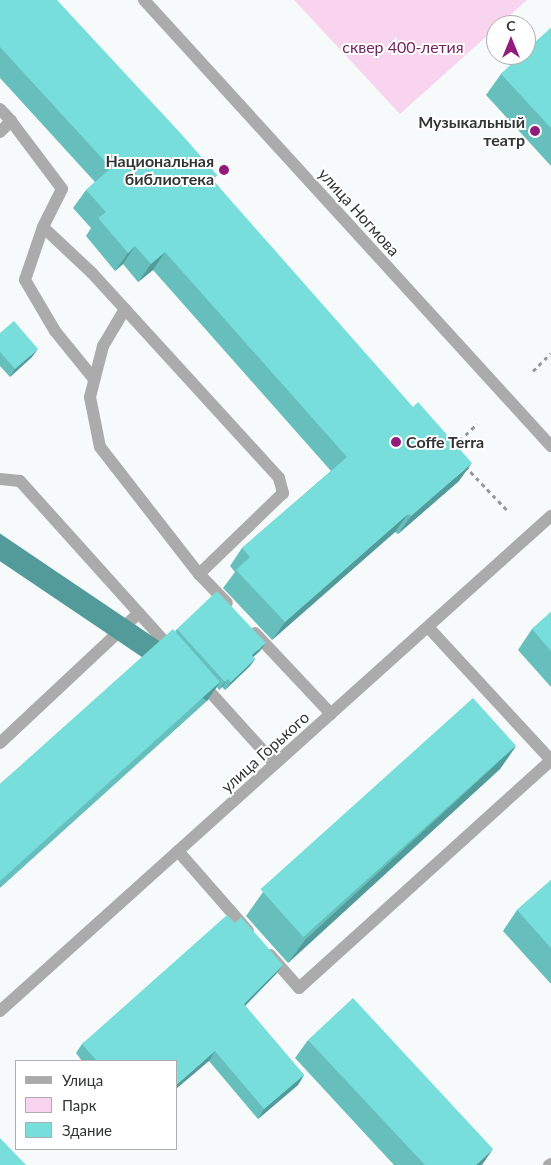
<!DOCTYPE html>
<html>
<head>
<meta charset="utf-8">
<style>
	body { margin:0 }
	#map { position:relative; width:551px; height:1165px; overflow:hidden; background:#f6fafa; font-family:Lato,sans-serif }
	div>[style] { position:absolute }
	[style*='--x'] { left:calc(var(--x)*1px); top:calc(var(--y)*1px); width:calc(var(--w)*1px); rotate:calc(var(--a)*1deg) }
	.green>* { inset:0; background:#f9d4ee }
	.path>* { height:3px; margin-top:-1.5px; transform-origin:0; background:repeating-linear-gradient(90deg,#959898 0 4px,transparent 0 8px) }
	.service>* { height:12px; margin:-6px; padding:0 6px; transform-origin:6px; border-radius:6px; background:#acabac }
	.minor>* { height:12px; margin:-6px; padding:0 6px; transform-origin:6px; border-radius:6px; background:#acabac }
	.tertiary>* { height:12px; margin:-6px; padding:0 6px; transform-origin:6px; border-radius:6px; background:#acabac }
	.wall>* { inset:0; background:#66bfbd }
	.shaded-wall>* { inset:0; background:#539b9a; transform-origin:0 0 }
	.building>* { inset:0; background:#77dedc; transform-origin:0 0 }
	.dots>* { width:14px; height:14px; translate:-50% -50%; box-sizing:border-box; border:2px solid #fff; border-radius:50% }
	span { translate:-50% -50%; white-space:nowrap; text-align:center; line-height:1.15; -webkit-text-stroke:4px #fff; paint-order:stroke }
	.park-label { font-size:16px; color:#712761 }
	.poi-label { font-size:16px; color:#333535; font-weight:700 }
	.right { translate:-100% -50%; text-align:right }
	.left { translate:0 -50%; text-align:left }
	.street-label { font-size:16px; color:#333535 }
	.legend { position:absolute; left:15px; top:1060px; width:162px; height:90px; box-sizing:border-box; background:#fff; border:1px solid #adaeae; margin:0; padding:6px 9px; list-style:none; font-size:15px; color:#333535 }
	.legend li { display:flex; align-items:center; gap:10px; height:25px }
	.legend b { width:25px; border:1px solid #adaeae }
	.north { position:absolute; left:486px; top:15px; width:50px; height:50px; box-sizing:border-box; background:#fff; border:1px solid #adaeae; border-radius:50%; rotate:0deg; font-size:14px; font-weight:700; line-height:20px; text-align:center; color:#333535 }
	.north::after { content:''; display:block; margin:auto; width:18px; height:22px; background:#911c7b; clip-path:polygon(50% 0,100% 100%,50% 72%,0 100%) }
</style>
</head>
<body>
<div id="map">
	<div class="green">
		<i style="clip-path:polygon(294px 0,527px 0,400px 114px)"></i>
	</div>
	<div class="path">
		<i style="--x:533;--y:371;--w:25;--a:-45"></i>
		<i style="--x:454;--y:446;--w:32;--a:-44"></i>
		<i style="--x:465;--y:466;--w:62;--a:46.3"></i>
	</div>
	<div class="service">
		<i style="--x:0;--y:109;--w:16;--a:47"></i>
		<i style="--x:0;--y:132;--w:16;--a:-45"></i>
		<i style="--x:11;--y:121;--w:85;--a:53.1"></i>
		<i style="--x:62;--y:189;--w:42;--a:116.6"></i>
		<i style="--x:43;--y:227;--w:67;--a:43.2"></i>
		<i style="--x:92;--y:273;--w:277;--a:47.6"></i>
		<i style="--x:279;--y:478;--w:16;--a:75"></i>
		<i style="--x:283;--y:493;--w:117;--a:136"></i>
		<i style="--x:199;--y:574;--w:40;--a:46"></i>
		<i style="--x:43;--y:227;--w:56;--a:108.8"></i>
		<i style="--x:25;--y:280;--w:59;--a:59.5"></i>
		<i style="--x:55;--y:331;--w:62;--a:50.9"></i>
		<i style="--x:125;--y:309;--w:43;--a:120.7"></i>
		<i style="--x:103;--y:346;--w:53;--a:104.3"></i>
		<i style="--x:90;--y:397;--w:51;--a:78.7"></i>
		<i style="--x:100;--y:447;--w:161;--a:52.1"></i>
		<i style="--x:0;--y:479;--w:20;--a:6"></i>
		<i style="--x:20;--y:481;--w:229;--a:48"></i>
		<i style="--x:255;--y:633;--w:111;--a:46.8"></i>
		<i style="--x:201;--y:682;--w:110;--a:47.9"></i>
		<i style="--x:0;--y:743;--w:190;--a:-43.1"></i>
		<i style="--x:178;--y:851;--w:106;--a:48.8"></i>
		<i style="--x:270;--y:955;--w:44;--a:48.7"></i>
		<i style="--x:299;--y:988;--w:340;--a:-42.1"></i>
		<i style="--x:551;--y:760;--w:181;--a:-132.8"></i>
		<i style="--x:549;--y:1165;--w:2;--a:-27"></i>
	</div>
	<div class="minor">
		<i style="--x:0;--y:1011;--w:741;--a:-41.94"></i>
	</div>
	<div class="tertiary">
		<i style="--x:144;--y:0;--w:604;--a:47.62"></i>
	</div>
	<div class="wall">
		<i style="clip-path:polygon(0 0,217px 175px,213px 180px,459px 481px,398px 534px,395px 532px,272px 640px,223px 588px,235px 572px,230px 566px,242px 548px,331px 471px,153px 270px,138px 282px,123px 264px,115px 271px,86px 236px,91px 228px,73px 208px,86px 190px,95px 182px,0 78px)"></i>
		<i style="clip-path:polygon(551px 28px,551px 166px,486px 95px,501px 74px)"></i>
		<i style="clip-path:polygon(0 333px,32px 357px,10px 377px,0 366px)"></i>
		<i style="clip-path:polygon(551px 612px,551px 687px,518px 650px,532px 629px)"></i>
		<i style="clip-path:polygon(177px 629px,260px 651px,253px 657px,255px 659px,250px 666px,225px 690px,222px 687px,219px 690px,217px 687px,207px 701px,0 888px,0 784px,175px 632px)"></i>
		<i style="clip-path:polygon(516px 746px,500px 769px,288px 963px,246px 916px,263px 892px)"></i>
		<i style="clip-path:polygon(551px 880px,551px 984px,503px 931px,517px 910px)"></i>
		<i style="clip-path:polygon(235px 923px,283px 965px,276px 974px,245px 1006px,304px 1075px,298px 1085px,258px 1119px,209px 1061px,82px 1061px,76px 1053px,82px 1044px)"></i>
		<i style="clip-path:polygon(308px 1040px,482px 1165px,394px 1165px,295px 1058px)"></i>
	</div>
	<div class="shaded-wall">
		<i style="clip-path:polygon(135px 246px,123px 264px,115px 271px,128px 253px)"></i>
		<i style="clip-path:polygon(165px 252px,153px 270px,138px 282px,151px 264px)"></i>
		<i style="clip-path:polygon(38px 349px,32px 357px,10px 377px,15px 369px)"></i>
		<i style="clip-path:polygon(472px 463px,459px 481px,398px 534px,411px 516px)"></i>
		<i style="clip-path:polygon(408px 514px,395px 532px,272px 640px,285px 622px)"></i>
		<i style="clip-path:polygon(266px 643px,260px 651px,246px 663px,252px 655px)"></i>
		<i style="clip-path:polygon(255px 659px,250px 666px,225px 690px,231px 682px)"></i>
		<i style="clip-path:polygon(228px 679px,222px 687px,219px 690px,225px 682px)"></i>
		<i style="left:220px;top:682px;width:23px;height:297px;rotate:124deg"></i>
		<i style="clip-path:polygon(516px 746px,500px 769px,288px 963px,305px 940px)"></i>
		<i style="clip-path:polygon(283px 965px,276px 974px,237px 1014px,244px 1004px)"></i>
		<i style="clip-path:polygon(215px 1051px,209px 1061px,176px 1089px,176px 1085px)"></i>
		<i style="clip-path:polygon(304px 1075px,298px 1085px,258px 1119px,264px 1109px)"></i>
		<i style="clip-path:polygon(493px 1149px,482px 1165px,476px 1165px)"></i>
	</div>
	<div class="building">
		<i style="clip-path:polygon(0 0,57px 0,184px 137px,217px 175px,212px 179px,413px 407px,418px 402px,472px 463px,411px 516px,408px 514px,285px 622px,236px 570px,250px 557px,242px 548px,347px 457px,165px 252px,151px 264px,135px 246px,128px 253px,98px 218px,106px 212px,86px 190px,111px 168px,0 47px)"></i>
		<i style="clip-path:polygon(551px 28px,551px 128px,501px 74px,521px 55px,526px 55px,526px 50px)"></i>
		<i style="clip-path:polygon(14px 321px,38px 349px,15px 369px,0 352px,0 333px)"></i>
		<i style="clip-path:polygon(217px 591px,266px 643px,252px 655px,255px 659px,231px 682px,228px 679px,225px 682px,177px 629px)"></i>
		<i style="clip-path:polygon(551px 612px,551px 651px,532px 629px)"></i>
		<i style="clip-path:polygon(173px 629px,220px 682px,0 881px,0 784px)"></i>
		<i style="left:473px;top:698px;width:64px;height:286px;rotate:48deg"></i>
		<i style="clip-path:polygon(551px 880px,551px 948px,517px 910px)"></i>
		<i style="clip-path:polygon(227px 915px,235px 923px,241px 917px,283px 965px,244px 1004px,304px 1075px,264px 1109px,215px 1051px,176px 1085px,176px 1061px,97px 1061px,82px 1044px)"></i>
		<i style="clip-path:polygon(353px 998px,493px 1149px,476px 1165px,425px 1165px,308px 1040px)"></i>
		<i style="clip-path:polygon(0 1138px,26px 1165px,0 1165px)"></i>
	</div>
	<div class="dots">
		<i style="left:535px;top:131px;background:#911c7b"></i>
		<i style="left:224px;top:170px;background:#911c7b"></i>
		<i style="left:396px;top:442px;background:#911c7b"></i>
	</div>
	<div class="park-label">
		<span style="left:403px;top:47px">сквер 400-летия</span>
	</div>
	<div class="poi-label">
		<span class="right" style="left:525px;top:131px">Музыкальный<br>театр</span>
		<span class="right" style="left:214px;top:170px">Национальная<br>библиотека</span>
		<span class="left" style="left:406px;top:442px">Coffe Terra</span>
	</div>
	<div class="street-label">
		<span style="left:359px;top:212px;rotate:48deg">улица Ногмова</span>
		<span style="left:265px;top:752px;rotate:-42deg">улица Горького</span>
	</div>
	<ul class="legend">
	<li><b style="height:6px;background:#acabac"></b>Улица</li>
	<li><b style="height:14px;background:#f9d4ee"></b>Парк</li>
	<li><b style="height:14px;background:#77dedc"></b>Здание</li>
	</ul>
	<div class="north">С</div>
</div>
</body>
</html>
